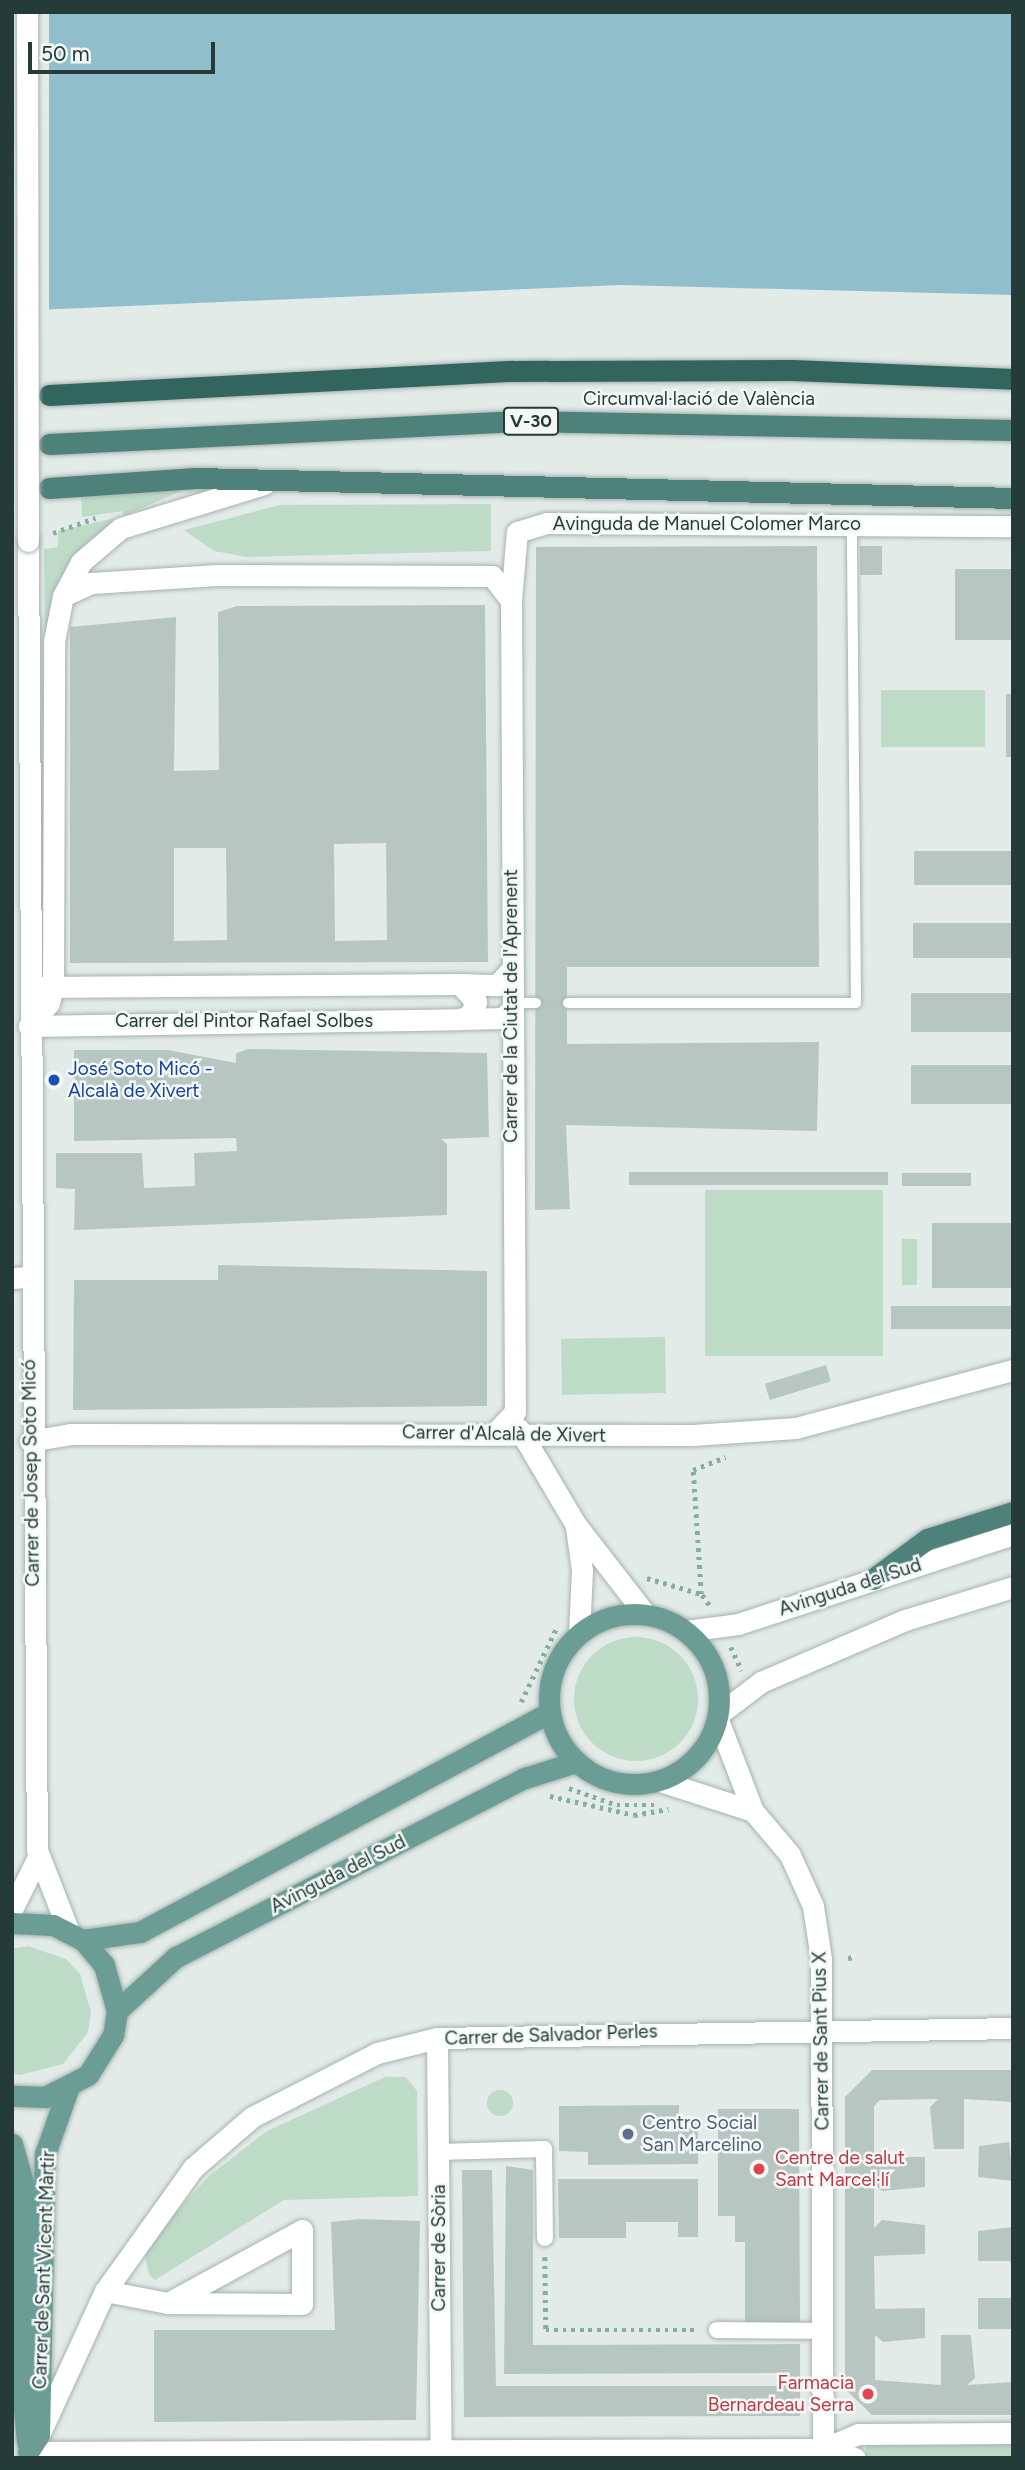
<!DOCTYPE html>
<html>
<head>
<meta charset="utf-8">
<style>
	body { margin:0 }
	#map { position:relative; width:1025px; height:2470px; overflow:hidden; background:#e3ebe8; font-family:Figtree,sans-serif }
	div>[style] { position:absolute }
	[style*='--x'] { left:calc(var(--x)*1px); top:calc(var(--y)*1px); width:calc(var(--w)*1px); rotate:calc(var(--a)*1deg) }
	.green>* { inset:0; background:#bedbc8; transform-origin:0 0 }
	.round { border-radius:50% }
	.water>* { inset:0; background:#90becb }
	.pier>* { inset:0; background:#e3ebe8; transform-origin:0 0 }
	.building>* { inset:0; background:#b8c6c1; transform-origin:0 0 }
	.path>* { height:4.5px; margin-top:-2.25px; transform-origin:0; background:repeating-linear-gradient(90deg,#86aca3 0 3.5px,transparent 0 8.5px) }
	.roads { filter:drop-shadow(0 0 2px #a6b3af) drop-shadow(0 0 2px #a6b3af) }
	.service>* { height:10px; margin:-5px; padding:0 5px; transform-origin:5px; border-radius:5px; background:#fff }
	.pedestrian>* { height:16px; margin:-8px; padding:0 8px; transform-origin:8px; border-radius:8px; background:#fff }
	.minor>* { height:21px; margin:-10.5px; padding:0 10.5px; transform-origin:10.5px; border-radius:10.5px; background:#fff }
	.tertiary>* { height:21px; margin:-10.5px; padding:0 10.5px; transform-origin:10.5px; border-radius:10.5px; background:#fff }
	.secondary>* { height:21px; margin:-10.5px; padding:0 10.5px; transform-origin:10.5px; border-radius:10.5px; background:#fff }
	.primary>* { height:21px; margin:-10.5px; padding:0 10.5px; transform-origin:10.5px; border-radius:10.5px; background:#6b9d94 }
	.primary>.ring { margin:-10.5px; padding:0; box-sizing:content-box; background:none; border:21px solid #6b9d94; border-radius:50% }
	.trunk>* { height:21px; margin:-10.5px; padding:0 10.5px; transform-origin:10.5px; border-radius:10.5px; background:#4e8179 }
	.motorway>* { height:21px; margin:-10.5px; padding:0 10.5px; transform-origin:10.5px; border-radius:10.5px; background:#32655e }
	.bridges { filter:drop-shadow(0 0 2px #a6b3af) drop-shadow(0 0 2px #a6b3af) }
	.tertiary-bridge>* { height:21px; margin:-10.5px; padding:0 10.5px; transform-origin:10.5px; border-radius:10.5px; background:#fff }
	.dots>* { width:19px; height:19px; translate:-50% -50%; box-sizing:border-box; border:4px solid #f3f8f6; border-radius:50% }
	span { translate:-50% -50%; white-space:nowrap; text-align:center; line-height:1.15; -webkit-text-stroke:5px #f3f8f6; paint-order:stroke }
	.shield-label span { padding:2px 5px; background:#f3f8f6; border:2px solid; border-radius:5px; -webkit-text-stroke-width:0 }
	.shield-label { font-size:18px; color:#243b37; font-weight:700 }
	.street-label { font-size:19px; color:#243b37 }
	.transit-label { font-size:19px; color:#164399 }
	.left { translate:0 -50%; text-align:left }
	.service-label { font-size:19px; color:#4e5e75 }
	.health-label { font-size:19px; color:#be3a42 }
	.right { translate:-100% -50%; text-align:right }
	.frame { position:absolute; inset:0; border:14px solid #243b37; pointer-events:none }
	.scale { position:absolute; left:28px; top:42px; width:187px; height:32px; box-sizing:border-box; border:4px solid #243b37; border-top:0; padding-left:9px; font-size:21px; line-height:24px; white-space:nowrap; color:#243b37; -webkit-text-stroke:5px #f3f8f6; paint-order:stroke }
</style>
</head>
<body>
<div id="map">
	<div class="green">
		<i style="clip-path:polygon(186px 489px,124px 516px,122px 511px,82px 517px,81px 496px)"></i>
		<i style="clip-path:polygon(491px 504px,491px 551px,247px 557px,214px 551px,184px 530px,280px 505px)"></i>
		<i style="clip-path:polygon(115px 518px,66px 569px,45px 642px,44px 549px,58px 547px,58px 531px)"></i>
		<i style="left:881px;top:690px;width:104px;height:57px"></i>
		<i style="left:883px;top:1190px;width:166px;height:178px;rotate:90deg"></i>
		<i style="left:902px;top:1239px;width:15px;height:46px"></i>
		<i style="left:665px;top:1337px;width:56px;height:104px;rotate:89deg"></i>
		<i class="round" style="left:574px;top:1637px;width:124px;height:124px"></i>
		<i style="clip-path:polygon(28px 1946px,66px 1959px,80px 1974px,91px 2012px,88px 2032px,63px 2064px,20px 2075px,12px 2073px,12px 1949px)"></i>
		<i style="clip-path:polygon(385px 2077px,406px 2077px,417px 2091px,418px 2196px,284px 2200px,155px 2280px,149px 2275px,145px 2254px,159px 2231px,209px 2176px,267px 2131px)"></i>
		<i class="round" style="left:487px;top:2090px;width:26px;height:26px"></i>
		<i style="left:866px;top:2441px;width:147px;height:18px"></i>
	</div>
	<div class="water">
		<i style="clip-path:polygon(12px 12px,1013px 12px,1013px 295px,622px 285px,12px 311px)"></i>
	</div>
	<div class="pier">
		<i style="left:12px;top:12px;width:37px;height:303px"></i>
	</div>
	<div class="building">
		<i style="clip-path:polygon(817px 546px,819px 967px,567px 967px,567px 1044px,819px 1042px,817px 1131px,566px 1125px,570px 1209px,535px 1210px,536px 547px)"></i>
		<i style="left:882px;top:546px;width:29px;height:22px;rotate:90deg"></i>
		<i style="left:955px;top:569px;width:58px;height:71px"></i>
		<i style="clip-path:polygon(evenodd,485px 605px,488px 962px,70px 963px,70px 627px,176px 617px,174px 771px,219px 770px,218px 612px,237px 606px,485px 605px,386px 843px,387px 940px,335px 941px,334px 844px,386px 843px,485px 605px,174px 848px,226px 848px,227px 940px,174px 941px,174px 848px)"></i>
		<i style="left:1006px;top:694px;width:7px;height:63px"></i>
		<i style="left:914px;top:851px;width:99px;height:34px"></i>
		<i style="left:913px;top:923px;width:100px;height:35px"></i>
		<i style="left:911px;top:993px;width:102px;height:39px"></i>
		<i style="clip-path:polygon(249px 1049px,487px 1053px,489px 1137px,441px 1139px,447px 1144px,447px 1215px,74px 1230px,75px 1189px,56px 1188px,56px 1153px,142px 1153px,144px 1188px,195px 1186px,194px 1153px,237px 1151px,236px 1138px,74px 1141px,74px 1050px,168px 1050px,236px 1063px,236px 1053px)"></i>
		<i style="left:911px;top:1065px;width:102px;height:39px"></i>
		<i style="left:629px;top:1172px;width:259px;height:13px"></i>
		<i style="left:902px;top:1173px;width:69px;height:13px"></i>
		<i style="left:932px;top:1223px;width:81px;height:65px"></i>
		<i style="clip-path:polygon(218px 1265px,487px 1271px,487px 1406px,73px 1410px,74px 1280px,218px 1280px)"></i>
		<i style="left:1013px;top:1306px;width:23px;height:122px;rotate:90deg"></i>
		<i style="left:826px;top:1365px;width:17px;height:64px;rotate:73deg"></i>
		<i style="clip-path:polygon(872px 2070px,1013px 2070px,1013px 2102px,964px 2099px,964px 2149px,934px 2149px,930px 2107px,938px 2099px,880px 2100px,874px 2106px,874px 2157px,925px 2157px,925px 2187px,882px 2191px,874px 2184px,874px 2228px,882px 2220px,925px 2225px,925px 2254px,874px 2256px,875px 2309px,925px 2308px,925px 2338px,883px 2342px,875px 2335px,875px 2380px,941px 2385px,941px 2335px,971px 2335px,975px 2378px,967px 2385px,1013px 2382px,1013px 2415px,872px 2415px,845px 2389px,845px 2097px)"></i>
		<i style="clip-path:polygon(679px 2105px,679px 2117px,698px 2117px,698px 2164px,588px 2165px,588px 2152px,559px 2151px,559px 2106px)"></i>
		<i style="clip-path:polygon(718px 2109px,799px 2109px,800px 2322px,745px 2322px,745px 2242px,735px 2242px,735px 2216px,718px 2216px)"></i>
		<i style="clip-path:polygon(1009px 2142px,1013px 2181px,978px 2177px,979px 2146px)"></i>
		<i style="clip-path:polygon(506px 2166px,533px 2170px,533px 2345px,800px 2344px,800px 2416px,464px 2417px,462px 2170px,492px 2170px,496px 2386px,783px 2386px,783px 2373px,504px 2374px)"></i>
		<i style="clip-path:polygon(558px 2179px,698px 2179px,698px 2237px,678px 2237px,678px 2222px,626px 2222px,626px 2238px,559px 2238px)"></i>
		<i style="clip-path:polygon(360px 2219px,420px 2221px,416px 2420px,154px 2422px,154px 2330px,335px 2330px,331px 2222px)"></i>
		<i style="clip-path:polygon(1013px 2227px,1013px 2269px,1010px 2261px,978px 2261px,978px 2231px)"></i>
		<i style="left:978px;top:2298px;width:35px;height:31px"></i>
	</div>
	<div class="path">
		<i style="--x:53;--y:533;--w:45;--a:-19.7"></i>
		<i style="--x:647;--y:1578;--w:56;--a:16.5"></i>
		<i style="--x:709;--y:1605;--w:14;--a:-126"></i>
		<i style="--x:701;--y:1594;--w:124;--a:-93.7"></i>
		<i style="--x:693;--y:1470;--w:35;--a:-22"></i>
		<i style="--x:731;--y:1647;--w:26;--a:65"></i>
		<i style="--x:521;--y:1702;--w:81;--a:-64.4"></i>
		<i style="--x:569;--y:1788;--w:51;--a:19.5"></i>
		<i style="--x:617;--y:1805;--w:38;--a:0"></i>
		<i style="--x:550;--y:1796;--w:86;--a:12.7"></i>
		<i style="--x:634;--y:1815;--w:35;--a:-10"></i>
		<i style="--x:848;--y:1958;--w:8;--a:-7"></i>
		<i style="--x:545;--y:2257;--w:73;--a:89.2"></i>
		<i style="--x:546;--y:2330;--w:153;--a:0"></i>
	</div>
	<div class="roads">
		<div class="service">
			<i style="--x:512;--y:1003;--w:24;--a:0"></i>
			<i style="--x:568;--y:1003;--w:288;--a:0"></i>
			<i style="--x:856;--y:1003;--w:477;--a:-90.5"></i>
		</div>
		<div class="pedestrian">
			<i style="--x:438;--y:2152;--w:106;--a:-1.6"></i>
			<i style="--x:544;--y:2149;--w:89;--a:89.4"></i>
			<i style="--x:717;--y:2330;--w:106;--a:0.5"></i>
		</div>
		<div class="minor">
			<i style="--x:63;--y:596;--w:31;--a:-25"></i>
			<i style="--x:91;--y:583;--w:126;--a:-3.6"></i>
			<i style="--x:217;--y:575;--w:275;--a:0.2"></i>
			<i style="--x:492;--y:576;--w:31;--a:52"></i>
			<i style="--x:460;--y:984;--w:37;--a:2"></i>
			<i style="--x:497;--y:985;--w:21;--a:-47"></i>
			<i style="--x:460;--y:1019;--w:43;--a:-1.3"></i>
			<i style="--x:503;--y:1018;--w:13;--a:-45"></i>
			<i style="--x:29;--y:1026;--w:431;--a:-0.9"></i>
			<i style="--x:460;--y:1019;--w:9;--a:-18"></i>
			<i style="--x:469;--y:1016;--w:16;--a:-63"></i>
			<i style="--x:476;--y:1002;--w:24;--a:-132"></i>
			<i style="--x:460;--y:984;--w:425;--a:179.6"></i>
			<i style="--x:12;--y:1278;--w:16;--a:-4"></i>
			<i style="--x:519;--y:1429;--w:112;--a:59.3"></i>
			<i style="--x:576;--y:1525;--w:113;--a:52.2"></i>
			<i style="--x:497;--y:1431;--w:26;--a:-47"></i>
			<i style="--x:515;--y:1412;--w:812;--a:-90.28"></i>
			<i style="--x:511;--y:600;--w:68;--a:-85"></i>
			<i style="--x:517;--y:532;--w:31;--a:-17"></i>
			<i style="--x:547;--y:523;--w:466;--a:0.4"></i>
			<i style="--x:30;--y:1441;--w:42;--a:-9.7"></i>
			<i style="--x:71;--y:1434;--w:622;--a:0.09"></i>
			<i style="--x:693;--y:1435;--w:103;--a:-3.9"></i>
			<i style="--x:796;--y:1428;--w:225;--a:-15"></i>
			<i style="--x:576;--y:1527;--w:43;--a:82.1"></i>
			<i style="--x:582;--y:1570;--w:64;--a:92.7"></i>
			<i style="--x:718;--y:1720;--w:97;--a:69"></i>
			<i style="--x:753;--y:1811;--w:57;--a:49.9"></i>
			<i style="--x:790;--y:1855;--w:56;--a:65.7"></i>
			<i style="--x:813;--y:1906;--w:54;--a:81.4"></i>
			<i style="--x:821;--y:1959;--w:499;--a:89.8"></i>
			<i style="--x:660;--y:1781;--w:98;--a:17.9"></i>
			<i style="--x:437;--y:2038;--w:420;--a:89.5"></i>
			<i style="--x:105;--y:2291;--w:64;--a:10.8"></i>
			<i style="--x:168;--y:2303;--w:134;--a:0.4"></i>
			<i style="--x:302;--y:2304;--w:74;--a:-90"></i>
			<i style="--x:302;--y:2230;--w:153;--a:151.4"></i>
			<i style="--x:39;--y:2435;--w:158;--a:-65.4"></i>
			<i style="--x:105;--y:2291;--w:151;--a:-54.4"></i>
			<i style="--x:193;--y:2168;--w:78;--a:-40.8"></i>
			<i style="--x:252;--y:2117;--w:140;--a:-27.1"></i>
			<i style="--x:377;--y:2053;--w:62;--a:-14"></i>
			<i style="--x:437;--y:2038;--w:576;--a:-0.99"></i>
			<i style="--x:823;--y:2449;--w:38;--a:-23"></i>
			<i style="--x:858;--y:2434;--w:155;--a:-0.4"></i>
		</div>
		<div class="tertiary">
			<i style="--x:28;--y:541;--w:1309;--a:89.61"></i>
			<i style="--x:37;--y:1850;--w:88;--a:68.7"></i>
			<i style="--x:29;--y:1026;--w:30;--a:-49"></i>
			<i style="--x:49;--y:1003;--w:16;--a:-76"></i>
			<i style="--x:53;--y:987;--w:346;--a:-89.8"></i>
			<i style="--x:54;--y:641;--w:46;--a:-78.7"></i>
			<i style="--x:63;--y:596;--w:38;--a:-62"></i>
			<i style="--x:81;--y:562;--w:52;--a:-40.4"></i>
			<i style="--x:121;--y:528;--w:150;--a:-17.1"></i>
			<i style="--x:12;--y:1909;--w:56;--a:-63.4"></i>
			<i style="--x:28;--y:2452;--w:795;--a:-0.22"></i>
			<i style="--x:823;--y:2449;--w:33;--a:16"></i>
		</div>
		<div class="secondary">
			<i style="--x:686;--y:1631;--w:52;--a:-7.7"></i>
			<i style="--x:738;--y:1624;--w:289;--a:-18.1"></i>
			<i style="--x:719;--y:1714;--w:53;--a:-37.3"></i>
			<i style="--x:761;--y:1682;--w:157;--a:-23.3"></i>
			<i style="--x:905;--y:1620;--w:113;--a:-17"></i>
		</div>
		<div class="primary">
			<i class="ring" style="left:549px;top:1614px;width:149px;height:149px"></i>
			<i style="--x:12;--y:1923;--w:41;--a:2.8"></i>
			<i style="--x:53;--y:1925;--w:34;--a:27"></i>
			<i style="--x:83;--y:1940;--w:33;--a:50"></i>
			<i style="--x:104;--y:1965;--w:48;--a:74.2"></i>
			<i style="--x:117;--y:2011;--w:24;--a:99"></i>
			<i style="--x:113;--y:2035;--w:47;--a:122"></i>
			<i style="--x:88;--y:2075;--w:48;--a:152.9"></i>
			<i style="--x:45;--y:2097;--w:33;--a:-178"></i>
			<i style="--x:83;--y:1940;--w:58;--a:-8"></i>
			<i style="--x:140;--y:1932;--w:464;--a:-28.2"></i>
			<i style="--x:117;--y:2011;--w:80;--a:-42.5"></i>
			<i style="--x:176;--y:1957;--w:392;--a:-27.2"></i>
			<i style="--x:525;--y:1778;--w:53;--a:-17.4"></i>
			<i style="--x:12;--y:2144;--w:44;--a:74.1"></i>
			<i style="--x:24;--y:2186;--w:192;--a:90.9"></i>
			<i style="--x:21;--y:2378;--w:64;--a:84.6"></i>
			<i style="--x:28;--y:2452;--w:20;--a:-57"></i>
			<i style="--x:39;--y:2435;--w:281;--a:-88.8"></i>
			<i style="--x:45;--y:2154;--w:69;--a:-70.5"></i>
		</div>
		<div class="trunk">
			<i style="--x:49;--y:444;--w:465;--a:-2.8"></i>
			<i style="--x:513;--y:421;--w:500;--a:1.03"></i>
			<i style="--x:49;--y:488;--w:147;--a:-3.9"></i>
			<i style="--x:196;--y:478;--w:817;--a:1.4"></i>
			<i style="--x:873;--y:1579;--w:67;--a:-36.5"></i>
			<i style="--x:927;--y:1539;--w:90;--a:-17.4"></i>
		</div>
		<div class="motorway">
			<i style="--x:49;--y:395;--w:464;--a:-3"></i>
			<i style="--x:512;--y:371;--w:280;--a:-0.2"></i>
			<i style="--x:792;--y:370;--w:221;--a:2.3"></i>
		</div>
	</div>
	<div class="bridges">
		<div class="tertiary-bridge">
			<i style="--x:27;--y:12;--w:529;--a:89.89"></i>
		</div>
	</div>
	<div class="dots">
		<i style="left:54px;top:1080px;background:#1a4fb4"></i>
		<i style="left:628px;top:2134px;background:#5c6f8a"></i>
		<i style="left:759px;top:2169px;background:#e0444e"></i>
		<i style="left:868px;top:2394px;background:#e0444e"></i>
	</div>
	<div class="shield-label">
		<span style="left:531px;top:421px">V-30</span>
	</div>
	<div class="street-label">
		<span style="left:699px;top:399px">Circumval·lació de València</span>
		<span style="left:707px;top:524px">Avinguda de Manuel Colomer Marco</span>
		<span style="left:511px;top:1006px;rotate:-90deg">Carrer de la Ciutat de l'Aprenent</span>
		<span style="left:244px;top:1021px">Carrer del Pintor Rafael Solbes</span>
		<span style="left:504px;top:1434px;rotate:1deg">Carrer d'Alcalà de Xivert</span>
		<span style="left:31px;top:1473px;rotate:-91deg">Carrer de Josep Soto Micó</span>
		<span style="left:850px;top:1587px;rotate:-18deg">Avinguda del Sud</span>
		<span style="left:338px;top:1874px;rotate:-27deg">Avinguda del Sud</span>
		<span style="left:551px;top:2035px;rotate:-2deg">Carrer de Salvador Perles</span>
		<span style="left:821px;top:2041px;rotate:-91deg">Carrer de Sant Pius X</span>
		<span style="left:439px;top:2248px;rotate:-90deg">Carrer de Sòria</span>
		<span style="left:44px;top:2270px;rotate:-88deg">Carrer de Sant Vicent Màrtir</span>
	</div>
	<div class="transit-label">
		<span class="left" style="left:68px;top:1080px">José Soto Micó -<br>Alcalà de Xivert</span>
	</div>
	<div class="service-label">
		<span class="left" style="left:642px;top:2134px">Centro Social<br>San Marcelino</span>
	</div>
	<div class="health-label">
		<span class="left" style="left:775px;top:2169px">Centre de salut<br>Sant Marcel·lí</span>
		<span class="right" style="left:854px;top:2394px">Farmacia<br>Bernardeau Serra</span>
	</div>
	<div class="frame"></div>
	<div class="scale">50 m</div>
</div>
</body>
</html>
